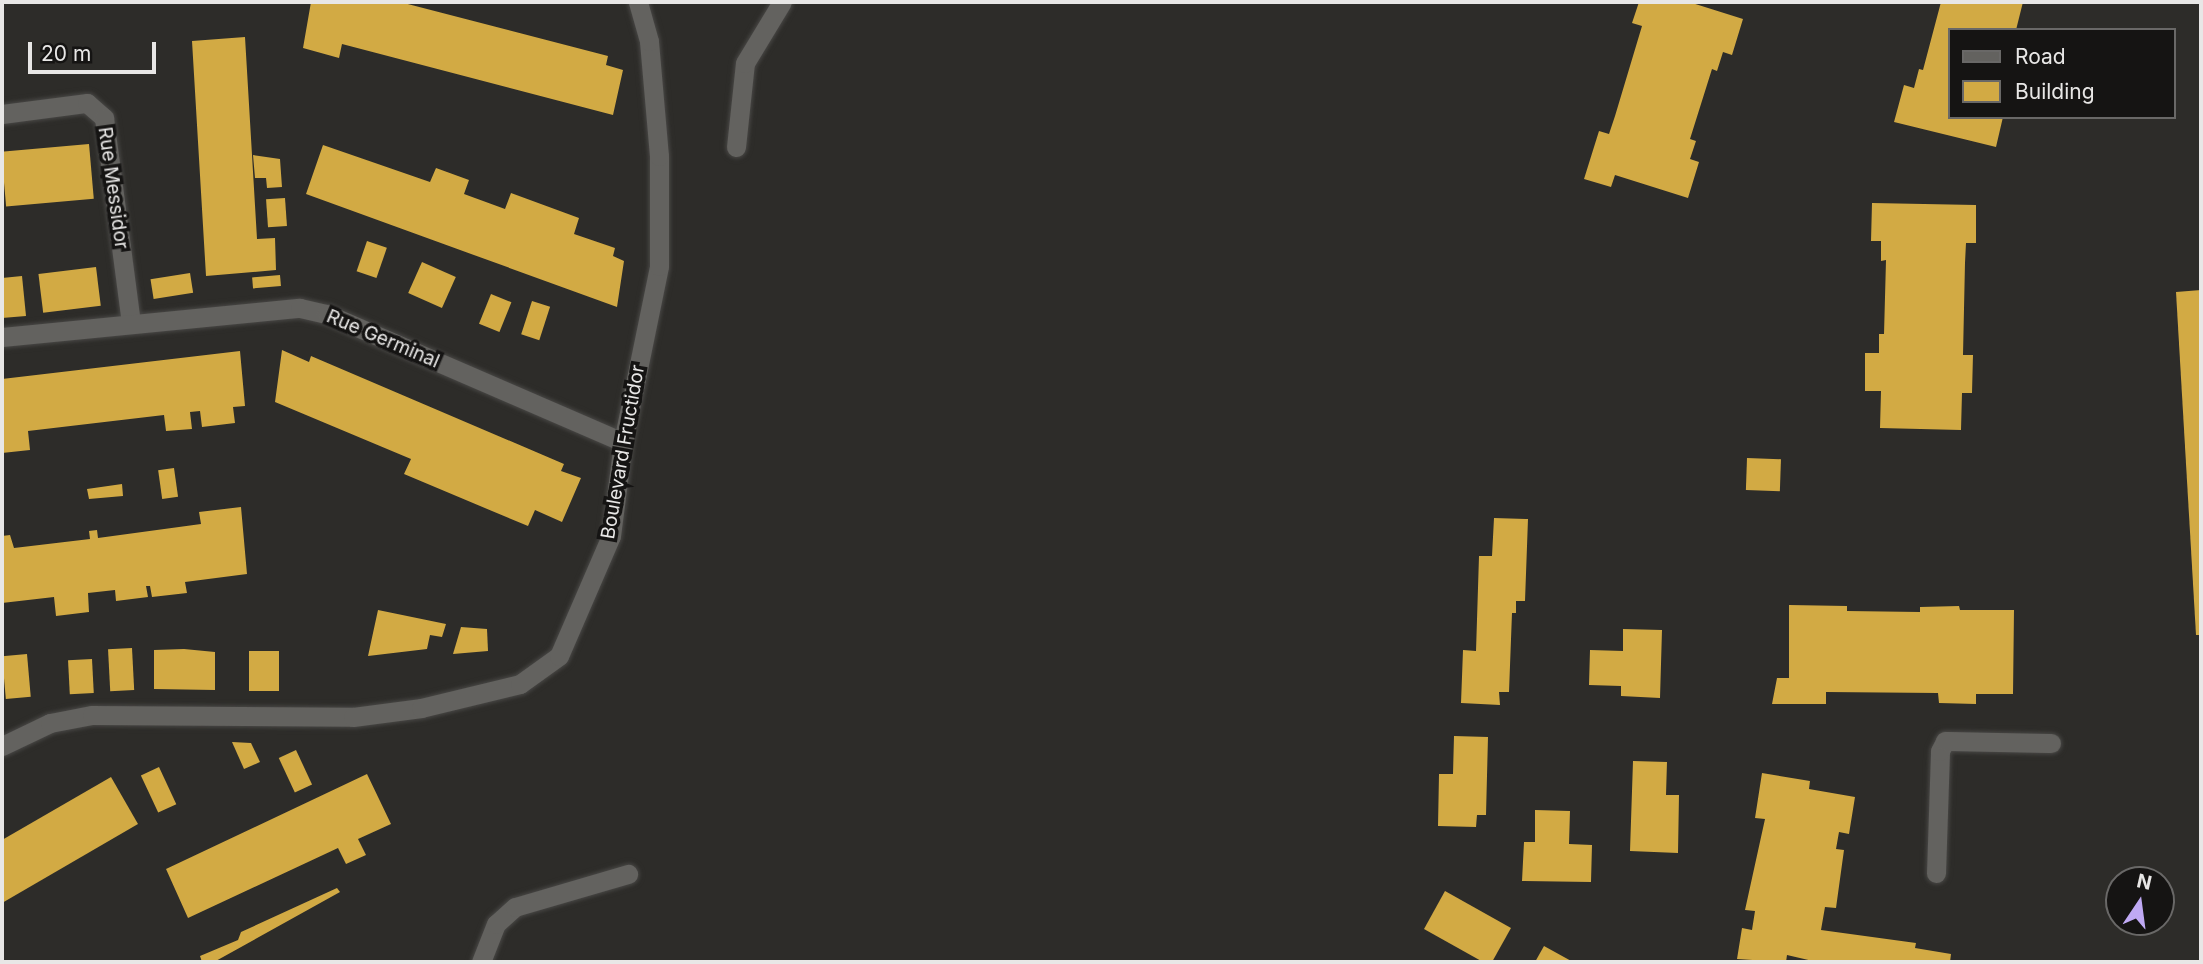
<!DOCTYPE html>
<html>
<head>
<meta charset="utf-8">
<style>
	body { margin:0 }
	#map { position:relative; width:2203px; height:964px; overflow:hidden; background:#2d2c29; font-family:Inter,sans-serif }
	div>[style] { position:absolute }
	[style*='--x'] { left:calc(var(--x)*1px); top:calc(var(--y)*1px); width:calc(var(--w)*1px); rotate:calc(var(--a)*1deg) }
	.building>* { inset:0; background:#d2aa44; transform-origin:0 0 }
	.roads { filter:drop-shadow(0 0 2px #484745) drop-shadow(0 0 2px #484745) }
	.service>* { height:19px; margin:-9.5px; padding:0 9.5px; transform-origin:9.5px; border-radius:9.5px; background:#63625f }
	.minor>* { height:19px; margin:-9.5px; padding:0 9.5px; transform-origin:9.5px; border-radius:9.5px; background:#63625f }
	span { translate:-50% -50%; white-space:nowrap; text-align:center; line-height:1.15; -webkit-text-stroke:7px #151413; paint-order:stroke }
	.street-label { font-size:19px; color:#e8e7e6 }
	.frame { position:absolute; inset:0; border:4px solid #e8e7e6; pointer-events:none }
	.legend { position:absolute; left:1948px; top:28px; width:228px; height:91px; box-sizing:border-box; background:#151413; border:2px solid #696867; margin:0; padding:9px 12px; list-style:none; font-size:21px; color:#e8e7e6 }
	.legend li { display:flex; align-items:center; gap:14px; height:35px }
	.legend b { width:35px; border:2px solid #696867 }
	.north { position:absolute; left:2105px; top:866px; width:70px; height:70px; box-sizing:border-box; background:#151413; border:2px solid #696867; border-radius:50%; rotate:13deg; font-size:19px; font-weight:700; line-height:28px; text-align:center; color:#e8e7e6 }
	.north::after { content:''; display:block; margin:auto; width:24px; height:32px; background:#bfa9f4; clip-path:polygon(50% 0,100% 100%,50% 72%,0 100%) }
	.scale { position:absolute; left:28px; top:42px; width:128px; height:32px; box-sizing:border-box; border:4px solid #e8e7e6; border-top:0; padding-left:9px; font-size:21px; line-height:24px; white-space:nowrap; color:#e8e7e6; -webkit-text-stroke:5px #151413; paint-order:stroke }
</style>
</head>
<body>
<div id="map">
	<div class="building">
		<i style="clip-path:polygon(311px 2px,400px 2px,608px 56px,606px 65px,623px 70px,613px 115px,342px 44px,339px 58px,303px 48px)"></i>
		<i style="clip-path:polygon(1639px 2px,1689px 2px,1743px 19px,1732px 55px,1723px 52px,1717px 71px,1712px 69px,1690px 139px,1696px 141px,1690px 159px,1699px 162px,1688px 198px,1615px 175px,1611px 187px,1584px 179px,1599px 131px,1609px 134px,1615px 116px,1642px 26px,1632px 23px)"></i>
		<i style="clip-path:polygon(1941px 2px,2023px 2px,2016px 30px,1949px 30px,1949px 117px,2003px 117px,1996px 147px,1894px 122px,1904px 85px,1914px 88px,1919px 69px,1923px 70px)"></i>
		<i style="clip-path:polygon(245px 37px,257px 239px,275px 238px,276px 270px,206px 276px,192px 41px)"></i>
		<i style="left:89px;top:144px;width:55px;height:88px;rotate:85deg"></i>
		<i style="clip-path:polygon(323px 145px,430px 182px,436px 168px,469px 180px,464px 194px,505px 209px,511px 193px,579px 218px,574px 234px,615px 248px,613px 256px,624px 261px,617px 307px,306px 194px)"></i>
		<i style="clip-path:polygon(253px 155px,280px 159px,282px 187px,267px 188px,266px 178px,255px 178px)"></i>
		<i style="left:285px;top:198px;width:28px;height:19px;rotate:86deg"></i>
		<i style="clip-path:polygon(1872px 203px,1976px 205px,1976px 243px,1966px 243px,1965px 263px,1963px 355px,1973px 355px,1972px 393px,1962px 393px,1961px 430px,1880px 428px,1881px 391px,1865px 391px,1865px 353px,1879px 353px,1879px 334px,1884px 334px,1886px 260px,1881px 261px,1881px 241px,1871px 241px)"></i>
		<i style="left:367px;top:241px;width:21px;height:32px;rotate:19deg"></i>
		<i style="left:422px;top:262px;width:37px;height:34px;rotate:24deg"></i>
		<i style="left:96px;top:267px;width:39px;height:58px;rotate:83deg"></i>
		<i style="left:190px;top:273px;width:20px;height:40px;rotate:81deg"></i>
		<i style="left:280px;top:275px;width:11px;height:28px;rotate:85deg"></i>
		<i style="clip-path:polygon(22px 276px,26px 316px,2px 318px,2px 278px)"></i>
		<i style="clip-path:polygon(2201px 290px,2201px 635px,2196px 635px,2176px 292px)"></i>
		<i style="left:491px;top:294px;width:22px;height:32px;rotate:22deg"></i>
		<i style="left:532px;top:301px;width:19px;height:35px;rotate:18deg"></i>
		<i style="clip-path:polygon(282px 350px,309px 362px,311px 356px,564px 464px,561px 471px,581px 478px,562px 522px,535px 510px,528px 526px,492px 511px,404px 474px,411px 459px,275px 402px)"></i>
		<i style="clip-path:polygon(240px 351px,245px 406px,233px 407px,235px 423px,202px 427px,200px 411px,190px 412px,192px 429px,166px 431px,164px 415px,28px 431px,30px 450px,2px 453px,2px 379px)"></i>
		<i style="left:1747px;top:458px;width:34px;height:32px;rotate:2deg"></i>
		<i style="left:174px;top:468px;width:29px;height:16px;rotate:82deg"></i>
		<i style="clip-path:polygon(122px 484px,123px 496px,89px 499px,87px 489px)"></i>
		<i style="clip-path:polygon(241px 507px,247px 574px,185px 582px,187px 593px,152px 597px,150px 586px,146px 586px,148px 597px,116px 601px,115px 590px,88px 593px,89px 612px,56px 616px,54px 597px,2px 603px,2px 536px,10px 535px,14px 548px,90px 539px,89px 531px,97px 530px,98px 538px,201px 524px,199px 512px)"></i>
		<i style="clip-path:polygon(1494px 518px,1528px 519px,1525px 601px,1516px 601px,1516px 613px,1512px 613px,1509px 692px,1499px 692px,1500px 705px,1461px 703px,1463px 650px,1476px 651px,1479px 556px,1492px 556px)"></i>
		<i style="clip-path:polygon(1789px 605px,1847px 606px,1847px 611px,1920px 612px,1920px 607px,1959px 606px,1960px 610px,2014px 610px,2013px 694px,1976px 694px,1976px 704px,1939px 703px,1938px 693px,1826px 692px,1826px 704px,1772px 704px,1777px 678px,1789px 678px)"></i>
		<i style="clip-path:polygon(378px 610px,446px 624px,442px 637px,430px 635px,427px 649px,368px 656px)"></i>
		<i style="clip-path:polygon(461px 627px,487px 629px,488px 651px,453px 654px)"></i>
		<i style="clip-path:polygon(1623px 629px,1662px 630px,1660px 698px,1621px 696px,1621px 686px,1589px 685px,1590px 650px,1623px 651px)"></i>
		<i style="left:132px;top:648px;width:42px;height:24px;rotate:87deg"></i>
		<i style="clip-path:polygon(184px 649px,215px 652px,215px 690px,154px 689px,154px 650px)"></i>
		<i style="left:249px;top:651px;width:30px;height:40px"></i>
		<i style="left:27px;top:654px;width:43px;height:25px;rotate:85deg"></i>
		<i style="left:92px;top:659px;width:34px;height:24px;rotate:87deg"></i>
		<i style="clip-path:polygon(1454px 736px,1488px 737px,1486px 815px,1477px 815px,1476px 827px,1438px 826px,1439px 774px,1453px 774px)"></i>
		<i style="clip-path:polygon(232px 742px,251px 743px,260px 762px,244px 769px)"></i>
		<i style="left:296px;top:750px;width:38px;height:19px;rotate:65deg"></i>
		<i style="clip-path:polygon(1633px 761px,1667px 762px,1666px 795px,1679px 795px,1678px 853px,1630px 851px)"></i>
		<i style="left:159px;top:767px;width:41px;height:20px;rotate:65deg"></i>
		<i style="clip-path:polygon(1762px 773px,1810px 781px,1809px 789px,1855px 797px,1849px 834px,1839px 832px,1836px 849px,1844px 850px,1836px 908px,1825px 907px,1821px 930px,1916px 943px,1915px 948px,1951px 954px,1950px 962px,1817px 962px,1787px 955px,1786px 962px,1737px 959px,1742px 928px,1752px 930px,1755px 911px,1745px 910px,1765px 819px,1755px 818px)"></i>
		<i style="clip-path:polygon(367px 774px,391px 824px,358px 839px,366px 855px,346px 864px,338px 848px,188px 918px,166px 869px)"></i>
		<i style="clip-path:polygon(111px 777px,138px 824px,2px 903px,2px 840px)"></i>
		<i style="clip-path:polygon(1535px 810px,1570px 811px,1569px 844px,1592px 845px,1591px 882px,1522px 881px,1524px 842px,1535px 842px)"></i>
		<i style="clip-path:polygon(337px 888px,340px 892px,214px 962px,202px 962px,200px 956px,238px 940px,241px 932px)"></i>
		<i style="clip-path:polygon(1445px 891px,1511px 928px,1492px 962px,1483px 962px,1424px 929px)"></i>
		<i style="clip-path:polygon(1544px 946px,1573px 962px,1535px 962px)"></i>
	</div>
	<div class="roads">
		<div class="service">
			<i style="--x:736;--y:147;--w:84;--a:-83.9"></i>
			<i style="--x:745;--y:63;--w:71;--a:-58.8"></i>
			<i style="--x:1936;--y:873;--w:122;--a:-88.1"></i>
			<i style="--x:1940;--y:751;--w:11;--a:-63"></i>
			<i style="--x:1945;--y:741;--w:106;--a:1.1"></i>
			<i style="--x:481;--y:962;--w:41;--a:-68.5"></i>
			<i style="--x:496;--y:924;--w:25;--a:-42"></i>
			<i style="--x:515;--y:907;--w:118;--a:-16.3"></i>
		</div>
		<div class="minor">
			<i style="--x:2;--y:114;--w:86;--a:-7.4"></i>
			<i style="--x:87;--y:103;--w:23;--a:41"></i>
			<i style="--x:104;--y:118;--w:207;--a:82.5"></i>
			<i style="--x:2;--y:337;--w:299;--a:-5.6"></i>
			<i style="--x:300;--y:308;--w:28;--a:13"></i>
			<i style="--x:327;--y:314;--w:322;--a:23.4"></i>
			<i style="--x:2;--y:746;--w:53;--a:-25.6"></i>
			<i style="--x:50;--y:723;--w:43;--a:-10.8"></i>
			<i style="--x:92;--y:715;--w:261;--a:0.4"></i>
			<i style="--x:353;--y:717;--w:69;--a:-7.5"></i>
			<i style="--x:421;--y:708;--w:102;--a:-13.6"></i>
			<i style="--x:520;--y:684;--w:48;--a:-35.7"></i>
			<i style="--x:559;--y:656;--w:131;--a:-66.6"></i>
			<i style="--x:611;--y:536;--w:95;--a:-82.7"></i>
			<i style="--x:623;--y:442;--w:180;--a:-78.4"></i>
			<i style="--x:659;--y:266;--w:110;--a:-90"></i>
			<i style="--x:659;--y:156;--w:115;--a:-95"></i>
			<i style="--x:649;--y:41;--w:41;--a:-105.8"></i>
		</div>
	</div>
	<div class="street-label">
		<span style="left:113px;top:188px;rotate:82deg">Rue Messidor</span>
		<span style="left:383px;top:339px;rotate:23deg">Rue Germinal</span>
		<span style="left:623px;top:452px;rotate:-80deg">Boulevard Fructidor</span>
	</div>
	<div class="frame"></div>
	<ul class="legend">
	<li><b style="height:9px;background:#63625f"></b>Road</li>
	<li><b style="height:19px;background:#d2aa44"></b>Building</li>
	</ul>
	<div class="north">N</div>
	<div class="scale">20 m</div>
</div>
</body>
</html>
